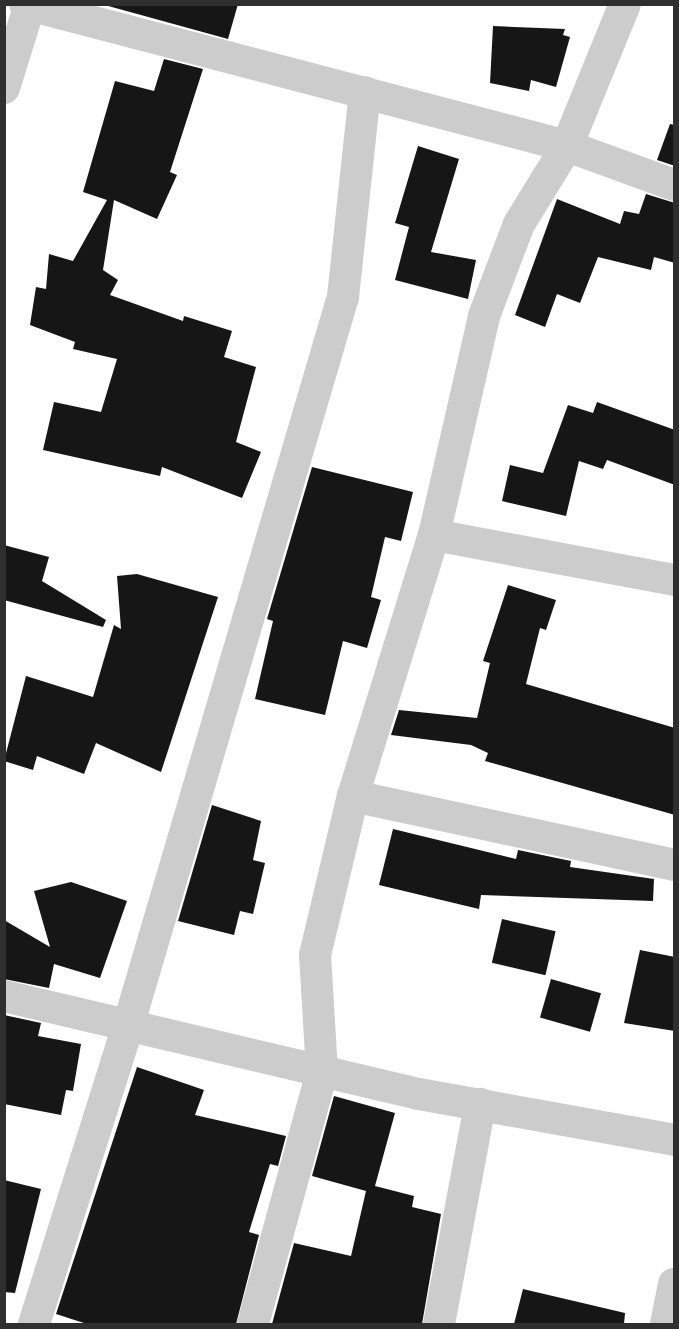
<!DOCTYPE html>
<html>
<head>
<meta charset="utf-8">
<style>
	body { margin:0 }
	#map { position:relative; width:679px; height:1329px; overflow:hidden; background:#fff; font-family:Lato,sans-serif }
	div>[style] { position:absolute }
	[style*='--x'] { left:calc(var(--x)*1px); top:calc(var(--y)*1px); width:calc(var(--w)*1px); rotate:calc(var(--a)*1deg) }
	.building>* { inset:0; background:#161616; transform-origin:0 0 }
	.street>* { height:32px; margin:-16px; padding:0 16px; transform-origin:16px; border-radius:16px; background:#ccc }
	span { translate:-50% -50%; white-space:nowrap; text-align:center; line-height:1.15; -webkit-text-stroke:6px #fff; paint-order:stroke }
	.frame { position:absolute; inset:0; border:6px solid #2f2f2f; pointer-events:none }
</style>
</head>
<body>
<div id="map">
	<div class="building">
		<i style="clip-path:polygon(101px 4px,238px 4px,228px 39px)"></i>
		<i style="clip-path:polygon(493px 26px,565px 29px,563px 35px,570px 37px,556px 87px,531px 80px,529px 91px,490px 83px)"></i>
		<i style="clip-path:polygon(164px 59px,203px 69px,170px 172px,177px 175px,157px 219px,114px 200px,103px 270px,118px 280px,110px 295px,183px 321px,184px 316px,232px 331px,224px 357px,256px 367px,236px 442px,261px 452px,242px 498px,162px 467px,160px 476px,43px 450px,54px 402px,101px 412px,117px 359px,73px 349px,75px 342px,30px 325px,36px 287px,46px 289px,49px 254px,73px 261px,107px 200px,83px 192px,115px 81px,154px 91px)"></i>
		<i style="clip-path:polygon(670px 124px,675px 125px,675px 166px,657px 160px)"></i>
		<i style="clip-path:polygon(418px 146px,459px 159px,431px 252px,476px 260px,468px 299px,395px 280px,409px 227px,395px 223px)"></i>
		<i style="clip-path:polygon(646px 194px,675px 203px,675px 263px,654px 257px,651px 270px,598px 257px,580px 303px,557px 294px,545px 327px,515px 315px,557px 199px,620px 224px,624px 211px,639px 214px)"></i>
		<i style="clip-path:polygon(597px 402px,675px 430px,675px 485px,607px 460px,603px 469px,579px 461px,566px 516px,502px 501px,510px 465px,543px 473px,568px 405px,593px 413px)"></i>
		<i style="clip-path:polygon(312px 467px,413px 492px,401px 541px,385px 537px,371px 597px,381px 600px,367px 648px,343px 641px,325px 715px,255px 699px,273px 621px,267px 619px)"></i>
		<i style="clip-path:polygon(4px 545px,49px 557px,42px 581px,106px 620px,103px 627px,4px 600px)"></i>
		<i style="clip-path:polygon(137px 574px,218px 597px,161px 772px,96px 743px,84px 774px,37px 756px,33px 770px,4px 761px,26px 676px,93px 697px,114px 625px,121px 629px,117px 576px)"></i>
		<i style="clip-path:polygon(508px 585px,556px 600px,546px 630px,540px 628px,526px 684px,675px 728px,675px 815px,485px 761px,488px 753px,471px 745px,391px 735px,399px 710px,477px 718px,490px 663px,483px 661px)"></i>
		<i style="clip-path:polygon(212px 805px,261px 821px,253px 860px,265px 863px,253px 914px,240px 911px,234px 935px,178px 921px)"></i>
		<i style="clip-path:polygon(393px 829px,516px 859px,518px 850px,571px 861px,570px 867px,654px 879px,653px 901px,481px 895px,479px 909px,379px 885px)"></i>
		<i style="clip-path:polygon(71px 882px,127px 901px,100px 978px,54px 964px,49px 988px,4px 979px,4px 920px,50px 947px,34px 891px)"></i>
		<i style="left:502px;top:919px;width:55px;height:45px;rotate:13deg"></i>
		<i style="clip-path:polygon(640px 950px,675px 957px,675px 1031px,624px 1023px)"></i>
		<i style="left:551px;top:979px;width:52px;height:40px;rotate:16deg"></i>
		<i style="clip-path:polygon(4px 1015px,41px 1023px,38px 1036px,81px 1044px,73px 1091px,66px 1090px,61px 1115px,4px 1104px)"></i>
		<i style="clip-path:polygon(137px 1067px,204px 1090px,195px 1115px,286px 1136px,278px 1166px,270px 1164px,249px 1232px,259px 1235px,236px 1324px,87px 1324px,56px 1314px)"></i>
		<i style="clip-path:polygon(334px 1096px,395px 1113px,375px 1186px,414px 1196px,412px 1207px,441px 1214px,422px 1324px,272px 1324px,294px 1243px,351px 1256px,366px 1191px,312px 1176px)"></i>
		<i style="clip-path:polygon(4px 1180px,41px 1189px,15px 1293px,4px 1292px)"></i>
		<i style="clip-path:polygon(523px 1289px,625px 1313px,624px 1324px,514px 1324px)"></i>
	</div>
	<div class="street">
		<i style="--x:25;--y:4;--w:560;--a:14.68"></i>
		<i style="--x:567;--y:146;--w:114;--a:20"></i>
		<i style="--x:4;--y:88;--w:88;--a:-72.8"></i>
		<i style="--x:434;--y:535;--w:244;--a:10.6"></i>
		<i style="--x:353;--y:796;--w:328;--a:12.1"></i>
		<i style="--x:4;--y:996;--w:426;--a:13.3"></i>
		<i style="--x:419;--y:1094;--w:259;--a:10.2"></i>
		<i style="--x:34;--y:1324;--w:316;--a:-72.5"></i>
		<i style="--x:129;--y:1023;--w:757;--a:-73.58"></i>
		<i style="--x:343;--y:297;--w:206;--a:-83.9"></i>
		<i style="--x:253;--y:1324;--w:261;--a:-74.7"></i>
		<i style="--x:322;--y:1072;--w:117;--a:-93.4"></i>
		<i style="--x:315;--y:955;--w:163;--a:-76.6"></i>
		<i style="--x:353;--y:796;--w:273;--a:-72.8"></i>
		<i style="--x:434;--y:535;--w:225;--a:-77.1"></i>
		<i style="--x:484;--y:316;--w:98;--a:-69.2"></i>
		<i style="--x:519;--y:224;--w:92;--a:-58.4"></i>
		<i style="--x:567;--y:146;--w:153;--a:-67.8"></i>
		<i style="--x:439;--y:1324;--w:224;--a:-79.4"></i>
		<i style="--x:666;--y:1324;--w:41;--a:-78.7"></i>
	</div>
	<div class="frame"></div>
</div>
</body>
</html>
